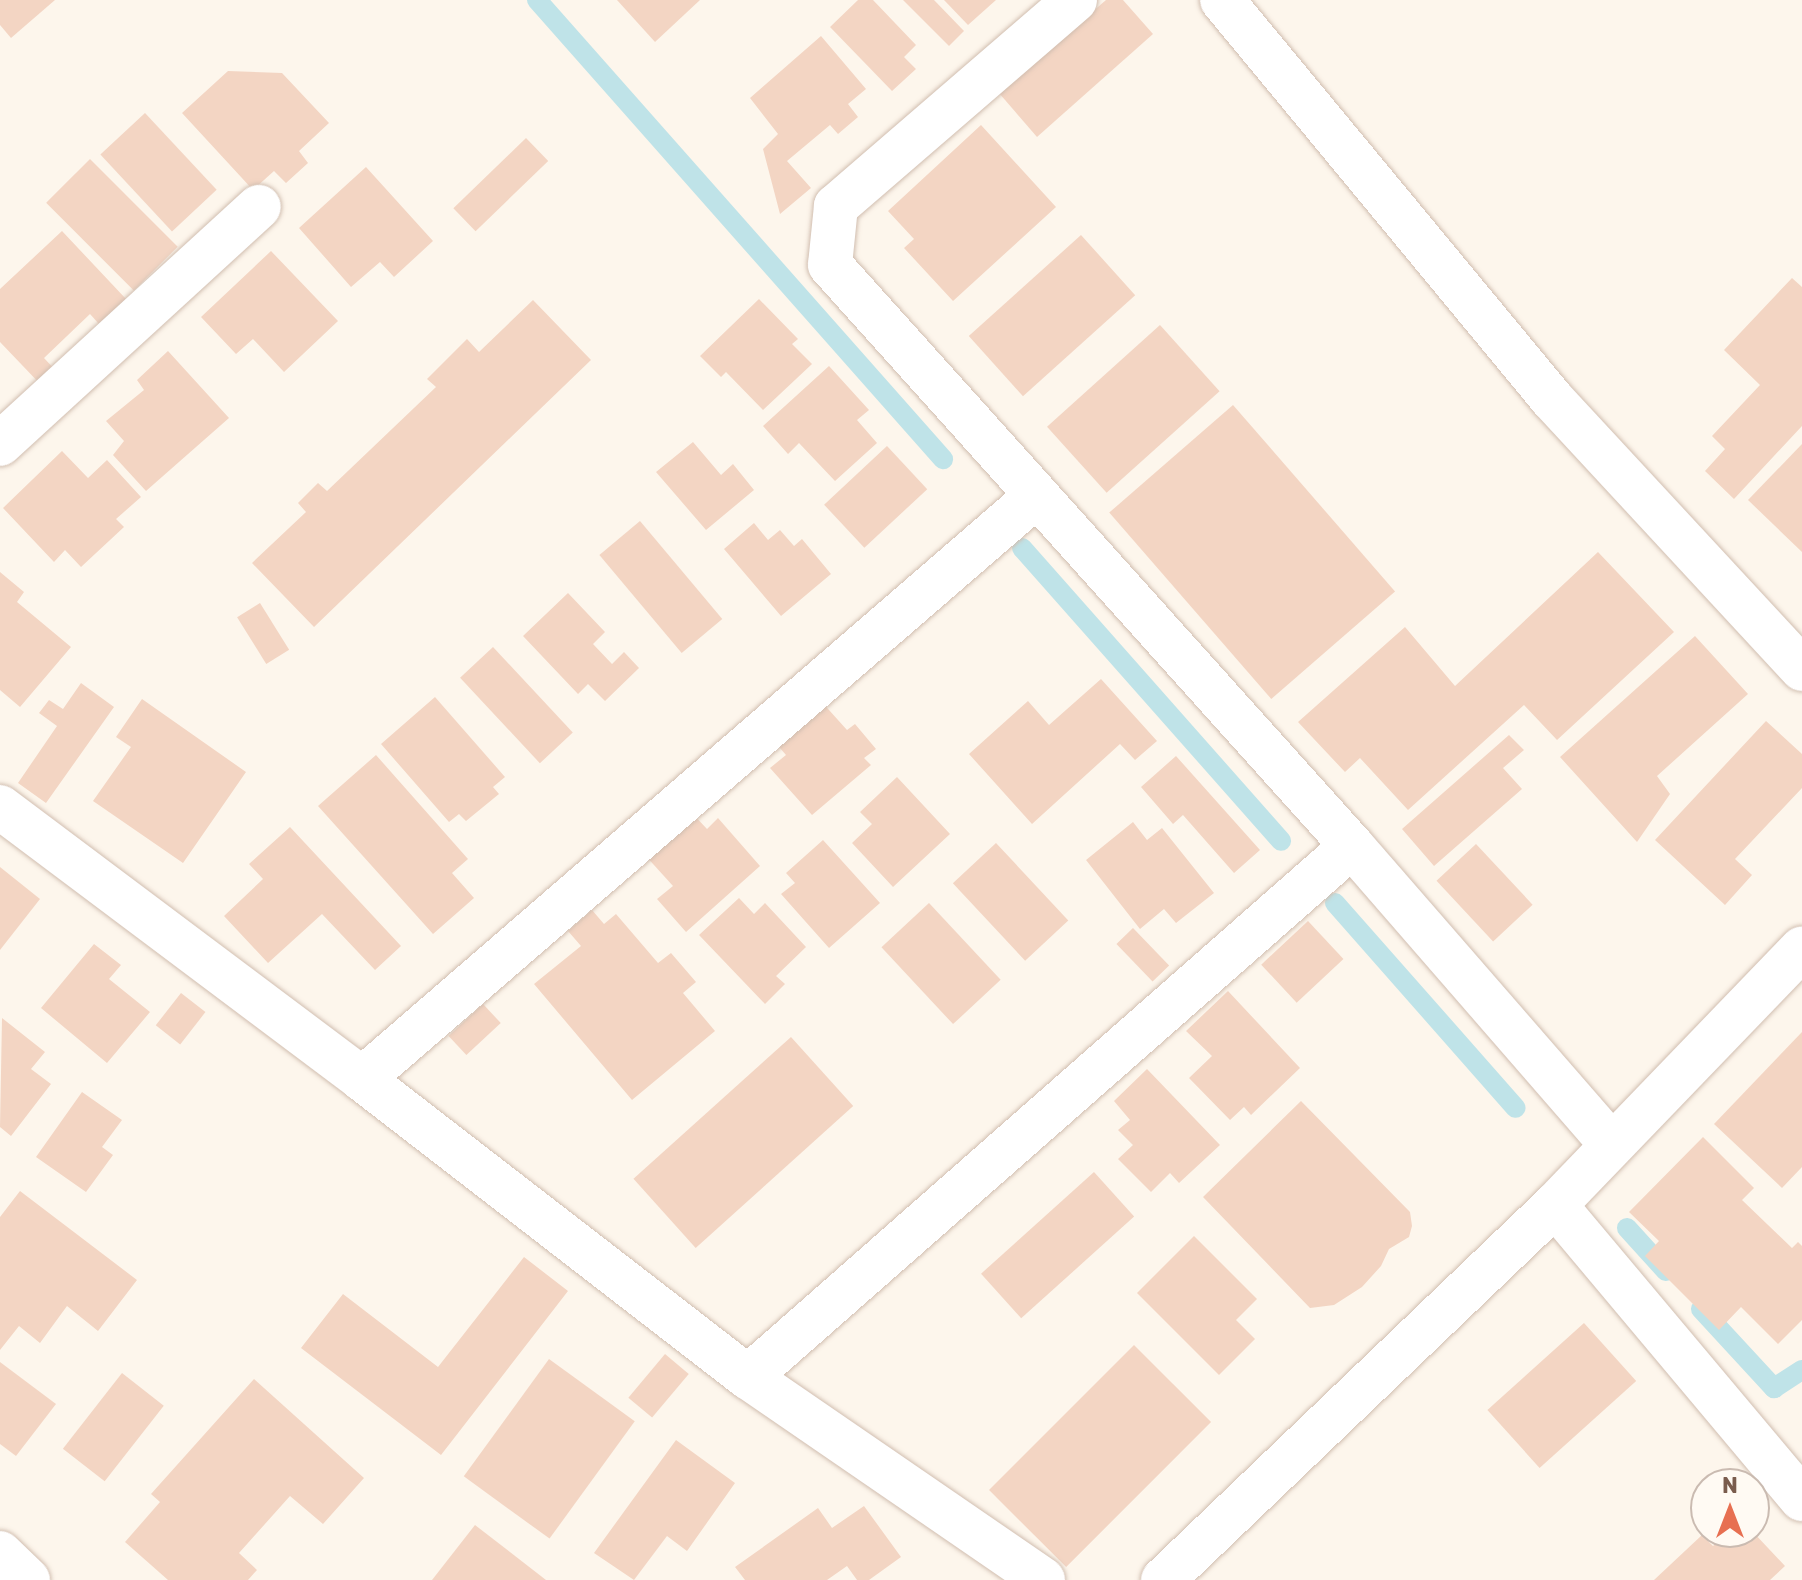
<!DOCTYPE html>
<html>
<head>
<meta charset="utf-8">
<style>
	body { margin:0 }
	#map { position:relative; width:1802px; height:1580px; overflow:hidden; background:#fdf6ec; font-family:Rubik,sans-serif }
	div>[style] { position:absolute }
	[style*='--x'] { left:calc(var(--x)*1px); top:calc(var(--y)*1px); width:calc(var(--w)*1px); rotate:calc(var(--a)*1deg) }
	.stream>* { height:20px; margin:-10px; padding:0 10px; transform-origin:10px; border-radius:10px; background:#bfe3e8 }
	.building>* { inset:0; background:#f3d5c3; transform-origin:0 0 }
	.roads { filter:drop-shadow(0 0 2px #d1beb0) drop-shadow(0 0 2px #d1beb0) }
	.minor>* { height:44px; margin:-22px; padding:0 22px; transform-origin:22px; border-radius:22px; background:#fff }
	.tertiary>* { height:44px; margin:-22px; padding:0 22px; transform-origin:22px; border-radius:22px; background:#fff }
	span { translate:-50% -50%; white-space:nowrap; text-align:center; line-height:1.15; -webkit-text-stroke:7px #fffaf3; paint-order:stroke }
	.north { position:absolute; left:1690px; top:1468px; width:80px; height:80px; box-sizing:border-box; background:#fffaf3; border:2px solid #cabbb1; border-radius:50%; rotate:0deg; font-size:22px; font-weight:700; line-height:32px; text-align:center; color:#7a5c4d }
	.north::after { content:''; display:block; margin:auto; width:28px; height:36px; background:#e76f51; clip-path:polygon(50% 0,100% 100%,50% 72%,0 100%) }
</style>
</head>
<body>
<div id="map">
	<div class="stream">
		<i style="--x:537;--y:0;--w:613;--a:48.51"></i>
		<i style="--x:1022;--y:548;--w:391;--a:48.5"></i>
		<i style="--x:1335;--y:903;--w:273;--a:48.6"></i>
		<i style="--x:1627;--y:1228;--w:58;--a:47.8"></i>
		<i style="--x:1701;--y:1309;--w:108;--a:47.3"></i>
		<i style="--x:1774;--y:1388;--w:33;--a:-33"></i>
	</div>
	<div class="building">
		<i style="clip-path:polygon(0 0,55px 0,11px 38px,0 25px)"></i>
		<i style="clip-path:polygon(617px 0,700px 0,655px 42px)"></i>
		<i style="clip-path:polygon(858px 0,873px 0,916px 45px,904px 57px,916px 69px,892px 91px,830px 27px)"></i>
		<i style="clip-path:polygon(903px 0,934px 0,964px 31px,949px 46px)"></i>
		<i style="clip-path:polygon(944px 0,996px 0,968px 25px)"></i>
		<i style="clip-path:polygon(1106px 0,1123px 0,1153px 34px,1037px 137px,999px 93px)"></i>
		<i style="clip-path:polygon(821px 36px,866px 89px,848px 104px,858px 117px,838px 134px,830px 125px,787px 161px,811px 188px,780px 214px,763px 149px,778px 134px,750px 98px)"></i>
		<i style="clip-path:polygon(228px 71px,282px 73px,329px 123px,299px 151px,308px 163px,286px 183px,274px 171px,253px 190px,182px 113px)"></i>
		<i style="left:145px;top:113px;width:105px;height:61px;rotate:47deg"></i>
		<i style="clip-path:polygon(981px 125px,1056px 207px,953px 301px,904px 248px,914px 239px,888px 211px)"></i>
		<i style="left:526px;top:138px;width:32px;height:101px;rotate:46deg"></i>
		<i style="left:90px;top:159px;width:124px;height:62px;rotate:45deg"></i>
		<i style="clip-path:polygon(366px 167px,433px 241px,394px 277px,380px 262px,351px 287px,299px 228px)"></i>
		<i style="clip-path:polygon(62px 231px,126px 299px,99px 324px,90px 314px,44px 358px,58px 373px,43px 387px,0 342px,0 289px)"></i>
		<i style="left:1081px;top:235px;width:81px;height:151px;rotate:48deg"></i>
		<i style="clip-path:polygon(271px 251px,338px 321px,284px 372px,253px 339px,236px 354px,201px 317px)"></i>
		<i style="clip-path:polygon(1792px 278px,1802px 287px,1802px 426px,1734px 499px,1705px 471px,1725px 449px,1712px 436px,1760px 385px,1724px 350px)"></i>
		<i style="clip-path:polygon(759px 299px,798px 339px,792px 344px,812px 364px,763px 410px,726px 372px,721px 377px,700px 356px)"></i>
		<i style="clip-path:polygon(533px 300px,591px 360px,314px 627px,252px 563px,306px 512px,298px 503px,318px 483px,327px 491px,436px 387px,427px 379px,467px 339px,479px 352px)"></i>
		<i style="left:1160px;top:325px;width:89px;height:152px;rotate:48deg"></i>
		<i style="clip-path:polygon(168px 351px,229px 418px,146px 491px,113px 455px,124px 441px,106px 421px,144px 390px,137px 380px)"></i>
		<i style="clip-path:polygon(829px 366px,869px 410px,857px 420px,877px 443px,835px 481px,799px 443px,788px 454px,763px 426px)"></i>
		<i style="left:1233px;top:405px;width:247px;height:164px;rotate:49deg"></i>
		<i style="clip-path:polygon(693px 442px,721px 475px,733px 464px,754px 490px,706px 530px,656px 472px)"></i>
		<i style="clip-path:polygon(1802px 444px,1802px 552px,1748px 500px)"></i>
		<i style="left:887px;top:446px;width:59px;height:86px;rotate:47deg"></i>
		<i style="clip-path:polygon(62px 451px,88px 478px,107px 460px,141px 497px,116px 519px,124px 527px,81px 567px,65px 550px,54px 562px,3px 508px)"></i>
		<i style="left:640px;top:521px;width:128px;height:53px;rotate:50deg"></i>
		<i style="clip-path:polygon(754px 523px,768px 540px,780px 530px,794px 546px,802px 539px,831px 574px,781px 616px,724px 549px)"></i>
		<i style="clip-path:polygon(1598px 552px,1674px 632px,1557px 740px,1524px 705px,1408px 810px,1360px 758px,1345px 772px,1298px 722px,1405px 627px,1455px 686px)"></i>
		<i style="clip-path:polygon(0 572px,24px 592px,17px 602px,71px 647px,20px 707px,0 690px)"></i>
		<i style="clip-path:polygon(568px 593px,605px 632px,593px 644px,612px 664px,624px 652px,639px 668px,605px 701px,588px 684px,578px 694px,523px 636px)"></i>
		<i style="left:260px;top:603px;width:55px;height:27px;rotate:58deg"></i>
		<i style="clip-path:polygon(1695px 636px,1748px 694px,1657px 776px,1670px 794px,1637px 842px,1560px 757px)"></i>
		<i style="left:493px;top:647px;width:117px;height:45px;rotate:47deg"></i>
		<i style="clip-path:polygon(1101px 679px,1157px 741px,1135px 760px,1120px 744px,1032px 824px,969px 754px,1028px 701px,1049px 725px)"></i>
		<i style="clip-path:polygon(81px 683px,114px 707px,46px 803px,18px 783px,57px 726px,39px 713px,49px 700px,63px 709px)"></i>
		<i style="clip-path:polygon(435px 697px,505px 777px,493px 787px,499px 794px,466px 821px,459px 814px,449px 822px,381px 744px)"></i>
		<i style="clip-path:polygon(142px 699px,246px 772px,183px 863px,93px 801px,131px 747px,116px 737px)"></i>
		<i style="clip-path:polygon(820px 700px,847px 730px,855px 724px,876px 749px,864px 758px,871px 765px,812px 815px,770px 768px,786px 755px,774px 741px)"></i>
		<i style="clip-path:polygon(1766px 721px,1802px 754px,1802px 788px,1735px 859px,1752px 875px,1725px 905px,1655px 840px)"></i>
		<i style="clip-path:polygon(1509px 735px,1524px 750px,1503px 768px,1522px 789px,1434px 866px,1402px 829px)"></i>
		<i style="clip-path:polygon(376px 755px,468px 859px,452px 873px,474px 898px,433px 934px,318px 806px)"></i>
		<i style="clip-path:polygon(1176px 756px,1260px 850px,1234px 873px,1183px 815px,1173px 824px,1141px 787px)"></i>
		<i style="clip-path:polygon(897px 777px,950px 834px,893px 887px,852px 843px,872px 824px,860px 812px)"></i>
		<i style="clip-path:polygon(691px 812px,707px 829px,718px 818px,760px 866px,686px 932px,657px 899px,673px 886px,644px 854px)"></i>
		<i style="clip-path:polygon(1133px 822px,1147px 840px,1162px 828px,1214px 893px,1176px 923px,1164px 909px,1140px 929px,1086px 860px)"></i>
		<i style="clip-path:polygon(290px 827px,401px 946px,375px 970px,322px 914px,268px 963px,224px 916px,263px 879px,249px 864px)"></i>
		<i style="clip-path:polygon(823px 840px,880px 903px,829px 948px,781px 894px,795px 883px,786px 873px)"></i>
		<i style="left:996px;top:843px;width:106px;height:59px;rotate:47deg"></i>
		<i style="left:1476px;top:844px;width:83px;height:54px;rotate:47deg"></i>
		<i style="clip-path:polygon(0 867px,40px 899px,0 950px)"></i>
		<i style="clip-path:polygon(739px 898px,754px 914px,765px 903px,806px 947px,776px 976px,785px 984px,765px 1004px,699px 935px)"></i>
		<i style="left:929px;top:903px;width:105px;height:65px;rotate:47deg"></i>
		<i style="clip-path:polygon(592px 910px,604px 924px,616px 914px,658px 963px,671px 953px,696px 982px,683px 993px,715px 1031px,632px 1100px,534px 984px,581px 946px,568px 931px)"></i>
		<i style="left:1308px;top:921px;width:52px;height:64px;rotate:47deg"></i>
		<i style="left:1133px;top:928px;width:52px;height:23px;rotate:46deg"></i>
		<i style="clip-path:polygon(94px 944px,121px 965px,109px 979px,150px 1012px,107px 1063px,41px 1008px)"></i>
		<i style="clip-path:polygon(1228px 991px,1300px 1068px,1251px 1115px,1244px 1107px,1230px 1120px,1189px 1078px,1212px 1056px,1186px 1031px)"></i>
		<i style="left:181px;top:993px;width:31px;height:41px;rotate:38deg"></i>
		<i style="left:483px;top:1004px;width:26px;height:47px;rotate:47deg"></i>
		<i style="clip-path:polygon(2px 1018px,45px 1052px,31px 1069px,51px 1084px,11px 1136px,0 1127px)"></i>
		<i style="clip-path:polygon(1802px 1032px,1802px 1167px,1782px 1188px,1714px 1124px)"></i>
		<i style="left:791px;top:1037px;width:93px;height:212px;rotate:48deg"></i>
		<i style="clip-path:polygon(1147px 1069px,1220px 1145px,1179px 1183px,1170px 1173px,1151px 1192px,1118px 1159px,1133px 1145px,1118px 1130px,1130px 1120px,1114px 1101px)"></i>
		<i style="clip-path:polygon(82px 1092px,122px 1120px,102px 1147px,113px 1155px,86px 1192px,36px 1157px)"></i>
		<i style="clip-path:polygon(1301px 1101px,1410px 1212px,1412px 1226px,1409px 1237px,1389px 1249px,1381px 1266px,1362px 1287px,1334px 1305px,1310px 1308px,1203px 1197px)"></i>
		<i style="clip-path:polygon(1703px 1137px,1754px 1188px,1742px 1200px,1792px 1248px,1798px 1242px,1802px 1246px,1802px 1320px,1778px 1344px,1741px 1307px,1719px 1330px,1645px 1256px,1659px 1241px,1629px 1212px)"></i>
		<i style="left:1094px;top:1172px;width:60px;height:152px;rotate:48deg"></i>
		<i style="clip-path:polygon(20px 1191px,137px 1280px,98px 1331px,67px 1306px,40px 1343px,19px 1326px,0 1350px,0 1217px)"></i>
		<i style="clip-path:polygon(1194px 1236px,1257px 1299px,1236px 1320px,1255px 1339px,1219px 1375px,1137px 1293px)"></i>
		<i style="clip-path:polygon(524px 1257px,568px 1291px,441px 1455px,301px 1348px,343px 1294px,438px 1367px)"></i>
		<i style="left:1584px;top:1323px;width:78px;height:130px;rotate:48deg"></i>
		<i style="left:1134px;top:1345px;width:109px;height:205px;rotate:45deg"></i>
		<i style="left:665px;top:1354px;width:31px;height:57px;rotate:40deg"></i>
		<i style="left:549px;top:1359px;width:106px;height:145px;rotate:36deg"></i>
		<i style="clip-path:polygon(0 1362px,56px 1404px,16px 1456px,0 1444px)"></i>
		<i style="left:122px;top:1373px;width:53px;height:96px;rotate:38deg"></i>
		<i style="clip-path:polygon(254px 1379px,364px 1478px,323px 1524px,290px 1496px,239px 1553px,257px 1570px,248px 1580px,168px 1580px,125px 1542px,160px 1502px,151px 1494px)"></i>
		<i style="clip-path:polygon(676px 1440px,735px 1483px,687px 1551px,667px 1536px,634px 1580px,594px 1553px)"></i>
		<i style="clip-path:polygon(864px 1506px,901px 1557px,869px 1580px,857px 1580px,847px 1566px,827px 1580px,745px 1580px,735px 1567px,818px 1508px,832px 1528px)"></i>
		<i style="clip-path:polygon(475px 1525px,546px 1580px,432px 1580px)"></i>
		<i style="clip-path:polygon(1728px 1532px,1753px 1532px,1785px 1566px,1770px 1580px,1654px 1580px,1702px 1535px,1713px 1546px)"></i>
	</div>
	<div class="roads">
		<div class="minor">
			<i style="--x:1075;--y:0;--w:316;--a:139.2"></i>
			<i style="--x:836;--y:206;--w:59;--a:95.8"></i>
			<i style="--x:830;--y:265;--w:781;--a:48.06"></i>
			<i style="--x:1352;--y:846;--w:396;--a:49"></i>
			<i style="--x:0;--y:444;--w:351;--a:-42.5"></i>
			<i style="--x:0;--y:807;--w:453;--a:36.9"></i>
			<i style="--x:362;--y:1079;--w:488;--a:37.7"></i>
			<i style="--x:748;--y:1377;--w:358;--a:34.5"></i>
			<i style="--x:362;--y:1079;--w:890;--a:-40.85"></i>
			<i style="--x:1555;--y:1205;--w:384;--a:50"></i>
			<i style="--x:748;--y:1377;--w:804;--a:-41.32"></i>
		</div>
		<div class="tertiary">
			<i style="--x:1222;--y:0;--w:518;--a:50.41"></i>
			<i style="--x:1552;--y:399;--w:368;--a:47.2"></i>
			<i style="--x:0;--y:1553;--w:39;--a:44"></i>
			<i style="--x:1163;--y:1580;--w:542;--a:-43.73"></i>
			<i style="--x:1555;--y:1205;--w:356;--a:-46.1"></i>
		</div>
	</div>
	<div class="north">N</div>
</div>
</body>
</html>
